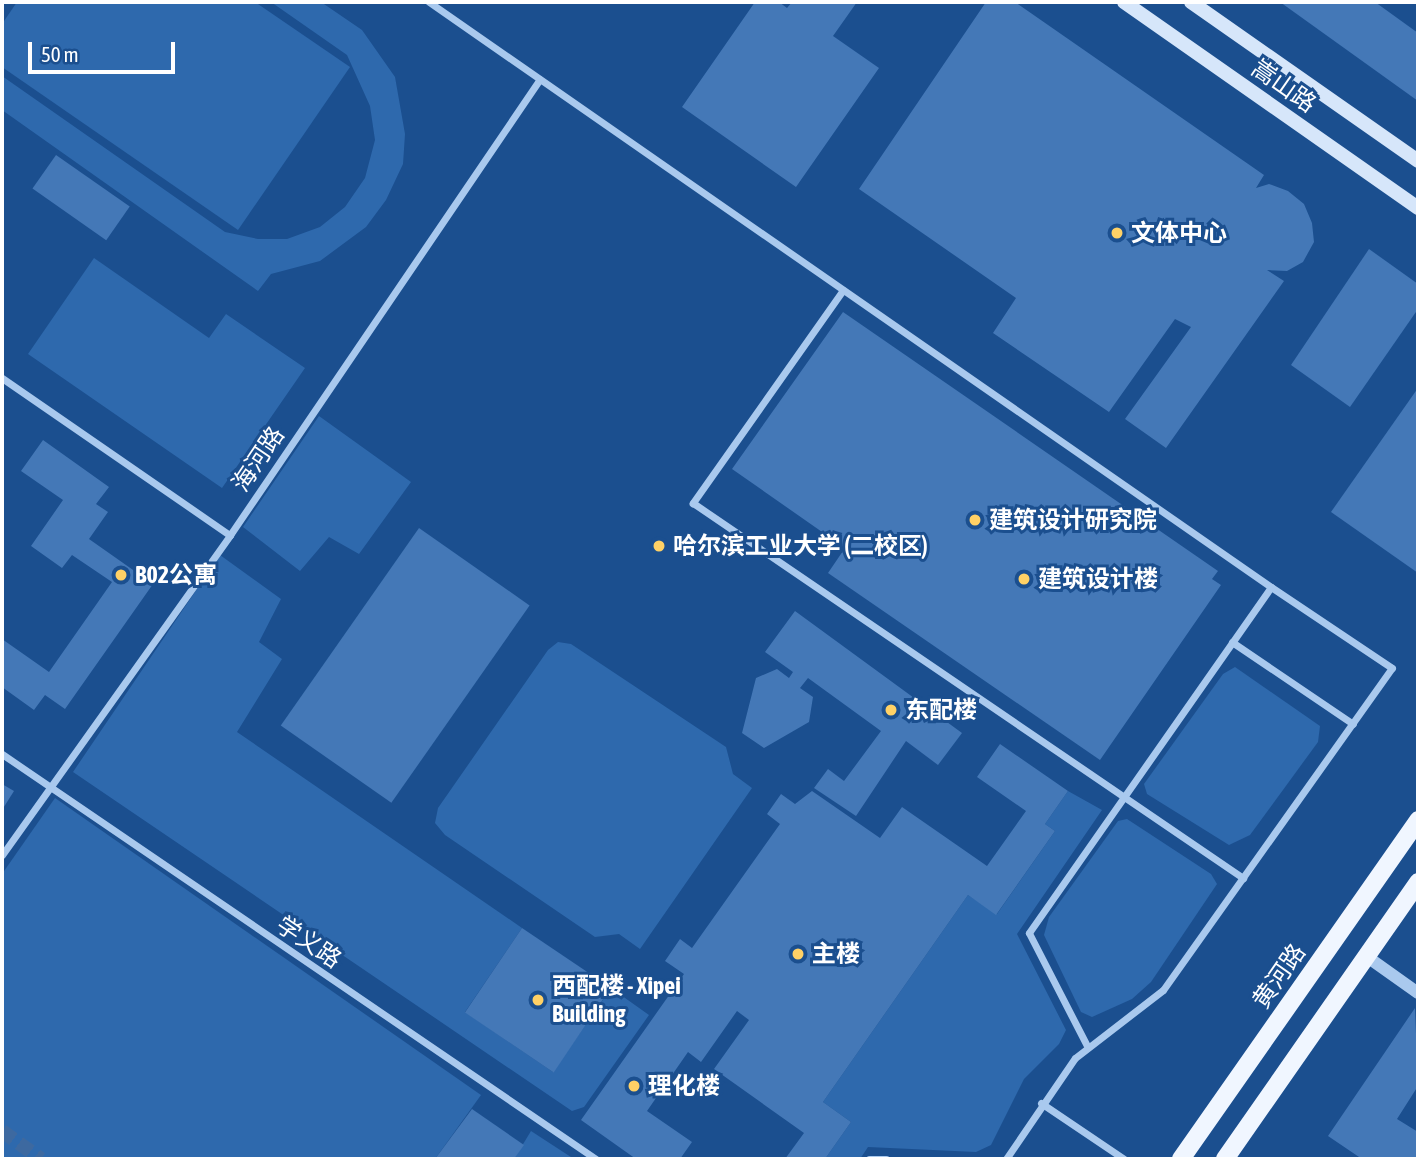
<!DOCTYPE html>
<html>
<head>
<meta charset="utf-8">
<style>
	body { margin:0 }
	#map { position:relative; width:1420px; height:1161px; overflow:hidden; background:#1b4f8f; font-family:"Asap Condensed","Noto Sans SC",sans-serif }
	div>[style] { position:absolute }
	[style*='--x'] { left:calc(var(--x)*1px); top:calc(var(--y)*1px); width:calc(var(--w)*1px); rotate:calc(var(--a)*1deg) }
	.green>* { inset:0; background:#2e69ad }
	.building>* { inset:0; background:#4478b7; transform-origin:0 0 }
	.secondary-tunnel>* { height:14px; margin-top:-7px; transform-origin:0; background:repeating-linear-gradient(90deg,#3d69a0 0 14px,transparent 0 21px) }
	.minor>* { height:7px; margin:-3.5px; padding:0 3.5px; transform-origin:3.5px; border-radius:3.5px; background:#a9c9ee }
	.tertiary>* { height:12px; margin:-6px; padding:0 6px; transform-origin:6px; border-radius:6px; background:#a9c9ee }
	.secondary>* { height:14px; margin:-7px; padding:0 7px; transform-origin:7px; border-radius:7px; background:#d6e6fa }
	.primary>* { height:18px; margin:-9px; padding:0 9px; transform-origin:9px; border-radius:9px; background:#f0f6ff }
	.dots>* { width:19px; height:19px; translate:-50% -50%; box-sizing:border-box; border:4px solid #1b4f8f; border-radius:50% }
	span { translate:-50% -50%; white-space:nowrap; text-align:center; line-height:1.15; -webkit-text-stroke:6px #1b4f8f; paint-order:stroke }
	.street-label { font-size:24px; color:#fff }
	.poi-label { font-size:24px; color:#fff; font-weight:700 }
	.left { translate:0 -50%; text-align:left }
	.frame { position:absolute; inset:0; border:4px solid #fff; pointer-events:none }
	.scale { position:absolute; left:28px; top:42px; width:147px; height:32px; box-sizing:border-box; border:4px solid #fff; border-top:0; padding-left:9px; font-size:21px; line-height:24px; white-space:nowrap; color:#fff; -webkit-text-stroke:5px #1b4f8f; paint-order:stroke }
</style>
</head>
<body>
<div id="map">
	<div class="green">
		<i style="clip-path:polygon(17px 2px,255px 2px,350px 67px,238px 230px,2px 67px,2px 24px)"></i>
		<i style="clip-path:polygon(271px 2px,321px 2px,362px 30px,395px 77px,405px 134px,403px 164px,386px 200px,366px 227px,320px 261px,271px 274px,258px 291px,2px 110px,2px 76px,225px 232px,258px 239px,287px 239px,320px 227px,345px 207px,365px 178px,375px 140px,370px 106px,347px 55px)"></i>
		<i style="clip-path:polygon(94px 258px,209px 338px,226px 314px,305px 368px,222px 488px,28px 354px)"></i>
		<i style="clip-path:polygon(319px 416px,411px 482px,359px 554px,329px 537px,300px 571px,243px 527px)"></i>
		<i style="clip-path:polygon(220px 555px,281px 599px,259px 642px,282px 659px,237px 732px,522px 928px,465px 1012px,553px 1072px,611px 988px,649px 1015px,584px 1107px,572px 1111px,73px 772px)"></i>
		<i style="clip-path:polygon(558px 642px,571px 644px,726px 747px,733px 774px,752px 788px,640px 949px,619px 934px,595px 937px,445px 835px,435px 823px,438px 808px,548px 650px)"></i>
		<i style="clip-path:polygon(1235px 667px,1320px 726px,1318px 742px,1250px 835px,1229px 845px,1147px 794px,1144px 784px,1223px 674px)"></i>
		<i style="clip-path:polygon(1068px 791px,1102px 810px,1017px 934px,1066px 1030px,1059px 1044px,1024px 1079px,991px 1145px,976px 1152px,868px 1147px,860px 1159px,825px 1159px,851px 1122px,823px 1102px,968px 895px,997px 914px,1055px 831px,1045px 824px)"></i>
		<i style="clip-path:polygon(55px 798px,481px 1095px,435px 1159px,2px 1159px,2px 874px)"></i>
		<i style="clip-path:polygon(1127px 819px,1211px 874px,1217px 884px,1151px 982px,1132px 999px,1092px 1017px,1081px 1012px,1044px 935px,1049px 917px,1118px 821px)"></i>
		<i style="clip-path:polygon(531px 1131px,574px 1159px,514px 1159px)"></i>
	</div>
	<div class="building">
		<i style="clip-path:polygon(755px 2px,779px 2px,787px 8px,792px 2px,857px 2px,833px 36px,879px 68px,796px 187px,682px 107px)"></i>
		<i style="clip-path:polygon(986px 2px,1015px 2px,1264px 175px,1256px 188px,1269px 184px,1288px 191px,1304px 204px,1312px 223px,1314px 242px,1303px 262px,1287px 271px,1267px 270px,1284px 281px,1166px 448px,1125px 419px,1191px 327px,1175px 319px,1109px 412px,993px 333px,1016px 298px,859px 189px)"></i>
		<i style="clip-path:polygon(1280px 2px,1375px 2px,1418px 33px,1418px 101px)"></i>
		<i style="left:56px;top:155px;width:90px;height:41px;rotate:35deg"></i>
		<i style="clip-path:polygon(1369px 249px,1418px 284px,1418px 309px,1350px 407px,1291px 365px)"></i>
		<i style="clip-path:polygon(843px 312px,1218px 571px,1212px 579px,1221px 585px,1100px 760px,828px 573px,845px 548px,732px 469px)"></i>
		<i style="clip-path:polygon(1418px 388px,1418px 573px,1331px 512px)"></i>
		<i style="clip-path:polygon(43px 440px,109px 487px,96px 504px,108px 512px,89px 539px,153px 584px,65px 709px,45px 695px,34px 710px,2px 687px,2px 639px,49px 672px,112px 582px,72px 555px,62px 568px,31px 546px,63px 500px,21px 471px)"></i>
		<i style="left:419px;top:528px;width:135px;height:241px;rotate:35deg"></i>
		<i style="clip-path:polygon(795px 611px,962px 733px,938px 765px,906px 741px,856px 816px,814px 788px,828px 769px,844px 781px,881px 731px,808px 678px,800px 688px,813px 697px,809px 722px,764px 748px,742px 733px,756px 678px,777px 669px,789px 678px,793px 672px,765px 652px)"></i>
		<i style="clip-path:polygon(1000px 744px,1068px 791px,1045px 824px,1055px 831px,996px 915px,968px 895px,823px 1102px,851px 1122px,825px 1159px,785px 1159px,804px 1133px,714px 1069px,749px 1020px,737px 1011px,701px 1062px,688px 1052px,647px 1111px,692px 1142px,680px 1159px,636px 1159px,581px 1120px,684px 974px,665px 961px,680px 939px,692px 948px,780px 824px,767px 814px,781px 794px,795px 804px,812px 791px,880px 838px,902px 807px,987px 866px,1026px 811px,977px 777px)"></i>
		<i style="clip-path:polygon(2px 784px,14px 791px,2px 810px)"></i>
		<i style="left:522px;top:928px;width:107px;height:102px;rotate:34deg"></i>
		<i style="clip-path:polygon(1415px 1008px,1418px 1086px,1397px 1119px,1418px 1132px,1418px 1159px,1362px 1159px,1328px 1136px)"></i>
		<i style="clip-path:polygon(472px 1109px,524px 1145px,514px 1159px,435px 1159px)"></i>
	</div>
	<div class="secondary-tunnel">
		<i style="--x:2;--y:1131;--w:48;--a:35.7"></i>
		<i style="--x:2;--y:1159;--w:1;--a:0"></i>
	</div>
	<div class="minor">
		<i style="--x:429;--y:2;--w:1025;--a:34.79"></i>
		<i style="--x:1271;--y:587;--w:422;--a:125"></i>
		<i style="--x:1029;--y:933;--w:127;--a:62.8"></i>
		<i style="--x:843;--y:290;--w:261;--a:125.2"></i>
		<i style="--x:693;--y:503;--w:666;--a:34.29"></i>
		<i style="--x:2;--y:378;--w:277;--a:34.6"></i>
		<i style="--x:1232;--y:642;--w:146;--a:34.1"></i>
		<i style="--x:2;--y:754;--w:719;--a:34.29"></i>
		<i style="--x:2;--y:855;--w:393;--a:-54.5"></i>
		<i style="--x:230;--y:535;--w:551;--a:-55.79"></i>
		<i style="--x:1041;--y:1103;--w:100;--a:34"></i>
		<i style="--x:869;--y:1159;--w:17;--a:0"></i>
		<i style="--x:1006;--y:1159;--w:122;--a:-55.7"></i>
		<i style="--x:1075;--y:1058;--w:111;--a:-37.7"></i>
		<i style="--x:1163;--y:990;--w:395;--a:-54.6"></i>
		<i style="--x:1392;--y:668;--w:146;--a:-146.2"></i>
	</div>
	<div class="tertiary">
		<i style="--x:1366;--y:956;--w:64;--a:35.4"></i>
	</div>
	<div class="secondary">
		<i style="--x:1124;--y:2;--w:359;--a:35"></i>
		<i style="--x:1191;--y:2;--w:277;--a:35"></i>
	</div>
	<div class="primary">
		<i style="--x:1181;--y:1159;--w:414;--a:-55"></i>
		<i style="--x:1225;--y:1159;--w:338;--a:-55.1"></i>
	</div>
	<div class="dots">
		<i style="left:1117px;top:233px;background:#ffd166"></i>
		<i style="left:975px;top:520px;background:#ffd166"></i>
		<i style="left:659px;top:546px;background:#ffd166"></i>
		<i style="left:121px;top:575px;background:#ffd166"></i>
		<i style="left:1024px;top:579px;background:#ffd166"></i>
		<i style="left:891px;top:710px;background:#ffd166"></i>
		<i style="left:798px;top:954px;background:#ffd166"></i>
		<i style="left:538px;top:1000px;background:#ffd166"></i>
		<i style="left:634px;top:1086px;background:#ffd166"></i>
	</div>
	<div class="street-label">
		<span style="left:1284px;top:86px;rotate:35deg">嵩山路</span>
		<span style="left:258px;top:459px;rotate:-56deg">海河路</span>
		<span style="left:309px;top:942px;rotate:34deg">学义路</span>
		<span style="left:1279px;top:976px;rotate:-55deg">黄河路</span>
	</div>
	<div class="poi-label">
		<span class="left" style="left:1131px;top:233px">文体中心</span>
		<span class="left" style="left:989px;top:520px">建筑设计研究院</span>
		<span class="left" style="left:673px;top:546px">哈尔滨工业大学 (二校区)</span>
		<span class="left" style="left:135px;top:575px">B02公寓</span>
		<span class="left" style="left:1038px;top:579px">建筑设计楼</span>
		<span class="left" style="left:905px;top:710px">东配楼</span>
		<span class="left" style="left:812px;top:954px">主楼</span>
		<span class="left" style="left:552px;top:1000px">西配楼 - Xipei<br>Building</span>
		<span class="left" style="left:648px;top:1086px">理化楼</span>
	</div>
	<div class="frame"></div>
	<div class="scale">50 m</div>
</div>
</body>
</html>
